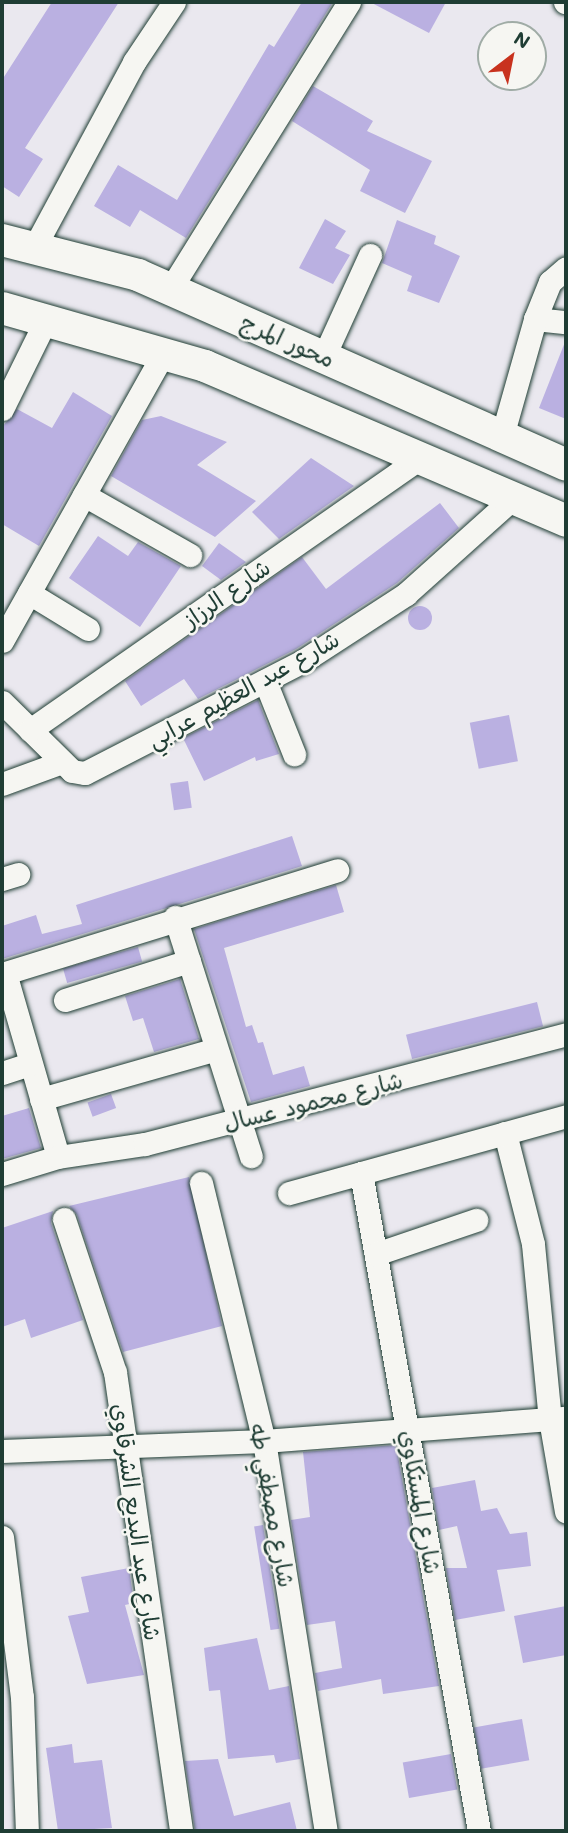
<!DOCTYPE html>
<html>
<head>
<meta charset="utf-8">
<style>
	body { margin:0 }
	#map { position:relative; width:568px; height:1833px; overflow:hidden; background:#eae8ef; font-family:Mali,"Playpen Sans Arabic",sans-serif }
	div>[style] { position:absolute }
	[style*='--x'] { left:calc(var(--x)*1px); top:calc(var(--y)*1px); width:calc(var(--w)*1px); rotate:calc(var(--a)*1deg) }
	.building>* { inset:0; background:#bab0e1; transform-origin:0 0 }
	.round { border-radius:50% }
	.roads { filter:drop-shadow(0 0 2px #1f3d34) drop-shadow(0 0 2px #1f3d34) }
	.street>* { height:23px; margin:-11.5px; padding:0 11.5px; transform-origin:11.5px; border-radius:11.5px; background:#f6f6f2 }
	.secondary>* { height:32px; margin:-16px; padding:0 16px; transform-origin:16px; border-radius:16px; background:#f6f6f2 }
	span { translate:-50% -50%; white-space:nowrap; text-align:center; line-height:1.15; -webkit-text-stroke:5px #f6f6f2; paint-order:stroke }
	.street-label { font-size:23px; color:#1f3d34 }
	.frame { position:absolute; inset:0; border:4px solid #1f3d34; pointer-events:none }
	.north { position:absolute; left:477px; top:21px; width:70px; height:70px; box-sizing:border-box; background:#f6f6f2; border:2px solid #a0aca6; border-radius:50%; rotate:32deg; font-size:19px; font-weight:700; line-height:28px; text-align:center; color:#1f3d34 }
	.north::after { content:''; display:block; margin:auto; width:24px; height:32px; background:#c8321e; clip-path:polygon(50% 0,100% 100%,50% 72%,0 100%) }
</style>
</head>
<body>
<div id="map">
	<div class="building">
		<i style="clip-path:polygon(52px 2px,119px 2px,25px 148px,43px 159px,19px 197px,2px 186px,2px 80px)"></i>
		<i style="clip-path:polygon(302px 2px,333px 2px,186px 238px,140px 210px,130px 227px,94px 206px,118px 165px,177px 200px,269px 44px,274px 47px)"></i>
		<i style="clip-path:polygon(370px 2px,446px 2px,429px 33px)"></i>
		<i style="clip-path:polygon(313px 86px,373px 121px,367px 131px,432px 161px,405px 213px,360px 191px,370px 170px,292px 121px)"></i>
		<i style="clip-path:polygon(325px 219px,346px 231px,335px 248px,350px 255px,333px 284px,299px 268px)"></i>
		<i style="clip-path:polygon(397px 220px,436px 236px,434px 244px,460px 256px,439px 303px,407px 291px,412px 276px,382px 263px)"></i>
		<i style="clip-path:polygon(565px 342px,566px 342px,566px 419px,539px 408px)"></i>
		<i style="clip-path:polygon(73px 392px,112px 416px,39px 546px,2px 524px,2px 427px,17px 409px,52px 428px)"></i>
		<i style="clip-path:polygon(161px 416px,227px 442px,197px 465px,256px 501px,215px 537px,111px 476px,142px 420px)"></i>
		<i style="clip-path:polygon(311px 458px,354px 486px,279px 539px,252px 512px)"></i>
		<i style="clip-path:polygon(440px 503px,459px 528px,397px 583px,296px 649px,198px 699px,184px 679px,141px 706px,125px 681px,302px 557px,326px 589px)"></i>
		<i style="clip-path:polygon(98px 536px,128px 556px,138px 542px,181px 566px,140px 627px,69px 578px)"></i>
		<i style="clip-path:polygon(219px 543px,246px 562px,221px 580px,202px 566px)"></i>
		<i class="round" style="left:408px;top:606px;width:24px;height:24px"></i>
		<i style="clip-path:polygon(258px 700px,279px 754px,256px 761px,255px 757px,204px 781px,183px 738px)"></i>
		<i style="left:509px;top:715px;width:47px;height:40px;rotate:79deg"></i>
		<i style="left:188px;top:781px;width:27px;height:18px;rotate:82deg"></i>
		<i style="clip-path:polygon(292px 836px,302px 866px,2px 959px,2px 926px,36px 915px,42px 934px,82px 924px,76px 905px)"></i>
		<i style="clip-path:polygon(336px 885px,344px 912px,224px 948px,246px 1027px,252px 1025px,258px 1043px,263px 1042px,273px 1075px,304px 1066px,310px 1086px,251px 1102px,194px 929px)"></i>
		<i style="left:138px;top:947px;width:15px;height:78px;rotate:74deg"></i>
		<i style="clip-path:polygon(180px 979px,199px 1039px,154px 1052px,143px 1018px,133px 1021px,125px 996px)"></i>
		<i style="left:537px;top:1002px;width:25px;height:135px;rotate:76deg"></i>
		<i style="left:111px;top:1094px;width:15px;height:25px;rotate:70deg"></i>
		<i style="clip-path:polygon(29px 1108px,41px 1148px,2px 1159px,2px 1116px)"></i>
		<i style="clip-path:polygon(189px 1177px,222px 1326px,123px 1352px,77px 1215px,69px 1206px)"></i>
		<i style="clip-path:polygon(53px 1211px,51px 1223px,83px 1320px,31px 1338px,25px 1319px,2px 1327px,2px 1228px)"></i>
		<i style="clip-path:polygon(396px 1445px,439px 1686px,383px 1694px,381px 1679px,318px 1691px,315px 1673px,342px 1668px,335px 1621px,307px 1625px,291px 1520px,310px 1517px,303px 1452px)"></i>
		<i style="clip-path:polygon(475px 1480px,481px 1511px,497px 1508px,510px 1534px,527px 1532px,531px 1566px,497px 1570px,505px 1611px,455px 1620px,446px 1568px,467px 1568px,457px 1526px,439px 1530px,432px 1488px)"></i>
		<i style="left:263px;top:1525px;width:105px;height:9px;rotate:81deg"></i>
		<i style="clip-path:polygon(129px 1568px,134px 1603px,125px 1605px,144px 1675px,87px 1684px,68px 1616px,89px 1612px,81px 1577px)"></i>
		<i style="clip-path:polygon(566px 1606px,566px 1655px,523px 1663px,514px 1616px)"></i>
		<i style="clip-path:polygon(257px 1638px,269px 1690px,289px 1686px,300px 1759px,276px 1763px,274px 1755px,228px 1759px,220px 1690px,209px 1691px,204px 1648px)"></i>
		<i style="left:522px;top:1719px;width:42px;height:49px;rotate:80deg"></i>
		<i style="clip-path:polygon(72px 1744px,74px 1763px,102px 1760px,112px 1828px,58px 1831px,46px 1748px)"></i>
		<i style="left:451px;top:1754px;width:36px;height:49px;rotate:80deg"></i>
		<i style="clip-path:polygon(218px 1759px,234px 1816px,290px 1802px,297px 1831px,195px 1831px,185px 1761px)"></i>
	</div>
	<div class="roads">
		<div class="street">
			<i style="--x:565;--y:2;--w:1;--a:0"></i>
			<i style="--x:35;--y:246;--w:209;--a:-61.7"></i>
			<i style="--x:134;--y:62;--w:72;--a:-56.3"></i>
			<i style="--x:171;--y:288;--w:337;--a:-58.1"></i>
			<i style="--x:535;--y:319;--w:31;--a:6"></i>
			<i style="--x:324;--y:356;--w:111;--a:-65.5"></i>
			<i style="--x:2;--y:409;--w:102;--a:-63.7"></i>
			<i style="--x:502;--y:436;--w:122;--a:-74.2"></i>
			<i style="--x:535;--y:319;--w:40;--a:-68"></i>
			<i style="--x:550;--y:282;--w:21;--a:-41"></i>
			<i style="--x:84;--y:495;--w:122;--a:29.5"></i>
			<i style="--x:29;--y:593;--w:69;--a:31.4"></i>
			<i style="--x:2;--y:641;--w:331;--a:-60.7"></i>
			<i style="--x:265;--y:681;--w:79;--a:68.3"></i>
			<i style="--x:2;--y:702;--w:98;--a:44.6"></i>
			<i style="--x:72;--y:771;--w:13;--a:9"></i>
			<i style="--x:85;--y:773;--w:245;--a:-27.2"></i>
			<i style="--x:303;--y:661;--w:123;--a:-33"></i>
			<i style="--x:406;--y:594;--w:144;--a:-41.9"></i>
			<i style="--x:30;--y:730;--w:477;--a:-34.9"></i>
			<i style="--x:2;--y:784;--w:64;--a:-20.1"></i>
			<i style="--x:2;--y:879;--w:17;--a:-17"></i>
			<i style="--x:175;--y:917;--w:251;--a:72.4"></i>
			<i style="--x:5;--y:973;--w:191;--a:73.9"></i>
			<i style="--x:2;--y:974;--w:351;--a:-17.2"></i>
			<i style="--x:65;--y:1000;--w:130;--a:-17.5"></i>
			<i style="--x:2;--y:1073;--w:29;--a:-18"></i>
			<i style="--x:41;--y:1099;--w:182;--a:-15.9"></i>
			<i style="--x:505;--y:1133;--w:114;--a:75.8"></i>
			<i style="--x:533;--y:1244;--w:176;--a:84.5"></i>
			<i style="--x:550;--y:1419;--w:94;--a:80.2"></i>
			<i style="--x:361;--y:1173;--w:668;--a:79.83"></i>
			<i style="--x:2;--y:1174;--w:59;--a:-16.9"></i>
			<i style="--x:58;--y:1157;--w:88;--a:-8.5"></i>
			<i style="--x:145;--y:1144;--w:435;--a:-14.6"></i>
			<i style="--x:201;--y:1183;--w:266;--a:76.3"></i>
			<i style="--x:264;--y:1441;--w:395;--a:81"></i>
			<i style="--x:289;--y:1193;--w:288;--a:-15.5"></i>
			<i style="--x:64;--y:1219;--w:161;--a:71.6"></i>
			<i style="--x:115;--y:1372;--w:464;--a:81.8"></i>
			<i style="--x:376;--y:1254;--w:106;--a:-18.8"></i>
			<i style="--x:2;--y:1451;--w:262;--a:-2.2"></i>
			<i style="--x:264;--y:1441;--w:303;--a:-4.4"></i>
			<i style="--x:2;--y:1537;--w:161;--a:82.9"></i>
			<i style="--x:22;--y:1697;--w:134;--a:87.9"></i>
		</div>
		<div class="secondary">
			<i style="--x:2;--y:240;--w:140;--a:14.4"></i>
			<i style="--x:138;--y:275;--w:468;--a:23.9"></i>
			<i style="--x:2;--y:308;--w:211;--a:15.9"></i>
			<i style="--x:205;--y:366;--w:393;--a:23.2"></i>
		</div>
	</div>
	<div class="street-label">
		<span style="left:288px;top:340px;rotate:24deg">محور المرج</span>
		<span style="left:226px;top:593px;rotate:-35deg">شارع الرزاز</span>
		<span style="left:243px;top:689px;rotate:-29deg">شارع عبد العظيم عرابي</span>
		<span style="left:313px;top:1101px;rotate:-14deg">شارع محمود عسال</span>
		<span style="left:421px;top:1502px;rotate:80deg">شارع المستكاوي</span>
		<span style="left:273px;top:1505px;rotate:80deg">شارع مصطفي طه</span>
		<span style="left:137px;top:1522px;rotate:82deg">شارع عبد البديع الشرقاوي</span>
	</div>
	<div class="frame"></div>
	<div class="north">N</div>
</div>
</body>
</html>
